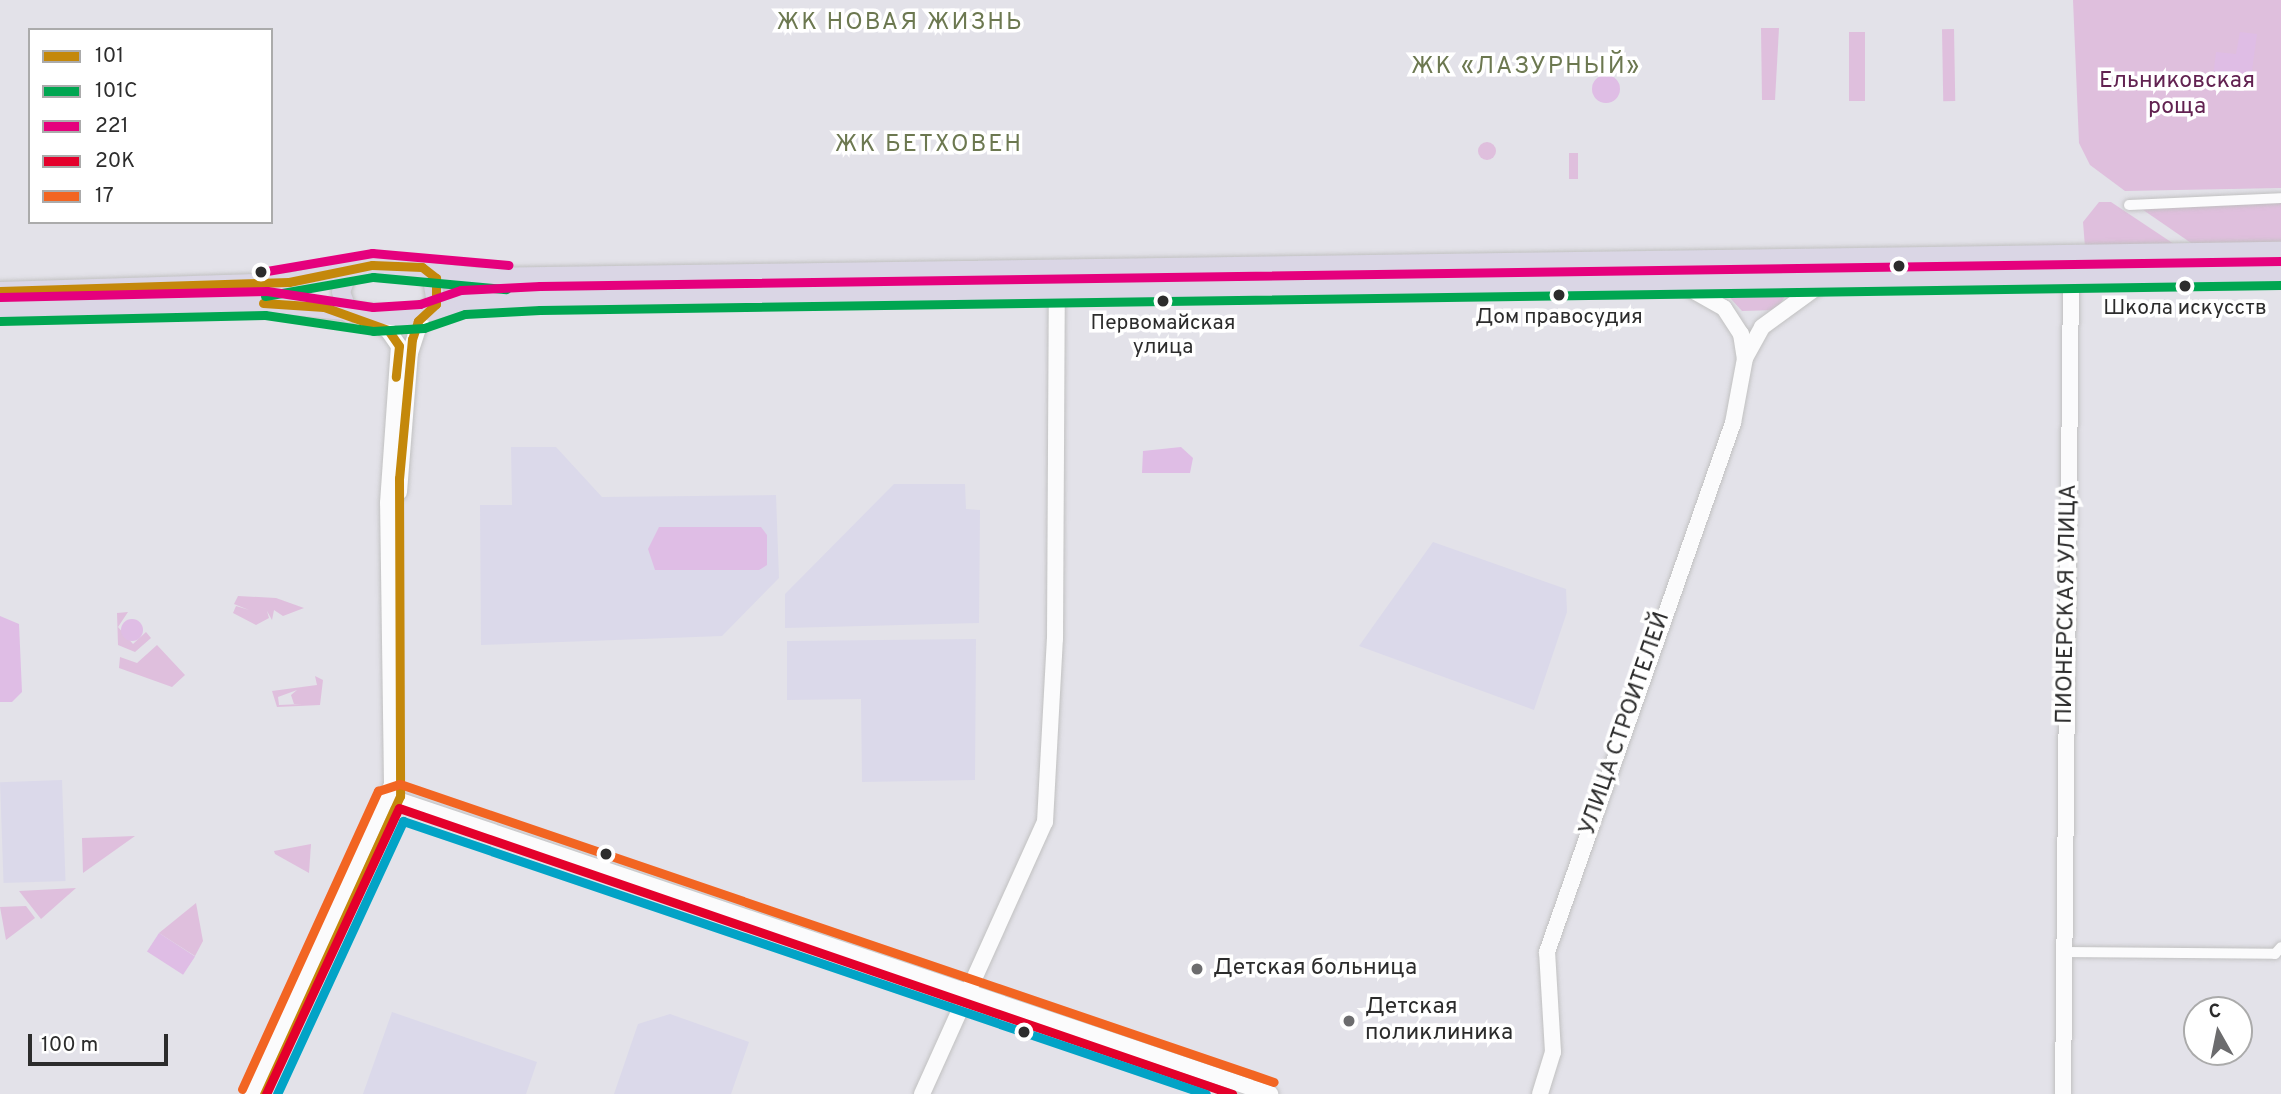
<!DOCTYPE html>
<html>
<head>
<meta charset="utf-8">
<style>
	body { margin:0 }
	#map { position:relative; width:2281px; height:1094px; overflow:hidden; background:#e3e2e9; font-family:Overpass,sans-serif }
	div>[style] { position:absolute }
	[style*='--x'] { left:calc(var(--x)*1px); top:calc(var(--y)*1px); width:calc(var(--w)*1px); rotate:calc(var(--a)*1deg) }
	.education>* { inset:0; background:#dbd9ea; transform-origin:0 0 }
	.green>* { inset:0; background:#dfbfdd; transform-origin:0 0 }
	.round { border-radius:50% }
	.pitch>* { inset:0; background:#dfbde5; transform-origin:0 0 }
	.roads { filter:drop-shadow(0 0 2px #c1c1c1) drop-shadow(0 0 2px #c1c1c1) }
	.street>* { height:10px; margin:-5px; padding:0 5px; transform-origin:5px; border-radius:5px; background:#fbfbfc }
	.secondary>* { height:16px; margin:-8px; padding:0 8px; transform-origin:8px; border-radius:8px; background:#fbfbfc }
	.primary>* { height:18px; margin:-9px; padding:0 9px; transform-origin:9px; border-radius:9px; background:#dad6e5 }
	.bus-1>* { height:9px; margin:-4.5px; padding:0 4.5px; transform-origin:4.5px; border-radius:4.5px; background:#c4880b }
	.bus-2>* { height:9px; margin:-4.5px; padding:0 4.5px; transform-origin:4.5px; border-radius:4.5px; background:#00a651 }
	.bus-3>* { height:9px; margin:-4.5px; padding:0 4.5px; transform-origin:4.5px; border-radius:4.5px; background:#e5007d }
	.bus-4>* { height:9px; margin:-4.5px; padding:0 4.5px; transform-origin:4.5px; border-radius:4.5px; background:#e4002b }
	.bus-5>* { height:9px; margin:-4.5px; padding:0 4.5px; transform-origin:4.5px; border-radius:4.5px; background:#f26522 }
	.bus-6>* { height:9px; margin:-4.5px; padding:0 4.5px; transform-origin:4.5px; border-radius:4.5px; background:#02a3c6 }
	.dots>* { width:19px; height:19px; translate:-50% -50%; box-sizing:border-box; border:4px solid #fff; border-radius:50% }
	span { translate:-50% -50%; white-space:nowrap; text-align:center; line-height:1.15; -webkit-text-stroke:7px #fff; paint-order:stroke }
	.bus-label { font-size:21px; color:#2c2c2c }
	.park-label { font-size:23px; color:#622251 }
	.street-label { font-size:23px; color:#2c2c2c }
	.poi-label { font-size:23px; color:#2c2c2c }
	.left { translate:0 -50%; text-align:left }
	.neighbourhood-label { font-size:24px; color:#6c7850; letter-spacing:2px }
	.legend { position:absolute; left:28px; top:28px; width:245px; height:196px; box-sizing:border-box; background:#fff; border:2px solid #ababab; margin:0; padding:9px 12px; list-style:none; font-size:21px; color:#2c2c2c }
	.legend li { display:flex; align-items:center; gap:14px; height:35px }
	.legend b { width:35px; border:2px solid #ababab }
	.north { position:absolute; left:2183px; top:996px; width:70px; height:70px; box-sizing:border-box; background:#fff; border:2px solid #ababab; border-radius:50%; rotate:351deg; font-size:19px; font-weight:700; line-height:28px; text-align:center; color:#2c2c2c }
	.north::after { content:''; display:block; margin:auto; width:24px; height:32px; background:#6c6c6e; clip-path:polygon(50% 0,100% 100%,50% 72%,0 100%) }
	.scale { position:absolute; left:28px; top:1034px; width:140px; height:32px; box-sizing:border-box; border:4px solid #2c2c2c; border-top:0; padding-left:9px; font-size:21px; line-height:24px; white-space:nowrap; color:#2c2c2c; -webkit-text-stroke:5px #fff; paint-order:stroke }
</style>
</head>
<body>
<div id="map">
	<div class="education">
		<i style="clip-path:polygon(511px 447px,556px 447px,602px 497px,776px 495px,779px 578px,722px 636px,481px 645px,480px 505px,512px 505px)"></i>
		<i style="clip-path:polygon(894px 484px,965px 484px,966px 509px,980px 510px,979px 623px,785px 628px,785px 594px)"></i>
		<i style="clip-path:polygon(1433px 542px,1566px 589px,1567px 612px,1534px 710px,1359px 646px)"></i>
		<i style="clip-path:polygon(976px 639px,975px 780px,862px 782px,861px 699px,787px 700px,787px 641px)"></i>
		<i style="left:62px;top:780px;width:101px;height:62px;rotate:88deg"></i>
		<i style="clip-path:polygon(392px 1012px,537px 1062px,526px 1094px,363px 1094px)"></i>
		<i style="clip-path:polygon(670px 1014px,749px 1042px,731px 1094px,614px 1094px,638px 1024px)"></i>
	</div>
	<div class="green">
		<i style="clip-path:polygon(2073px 0,2281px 0,2281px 188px,2125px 191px,2090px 165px,2079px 143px)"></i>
		<i style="clip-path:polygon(1761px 28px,1779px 28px,1775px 100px,1762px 100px)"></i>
		<i style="left:1954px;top:29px;width:72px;height:12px;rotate:89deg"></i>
		<i style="left:1849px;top:32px;width:16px;height:69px"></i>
		<i class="round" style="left:1478px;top:142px;width:18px;height:18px"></i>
		<i style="left:1569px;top:153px;width:9px;height:26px"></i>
		<i style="clip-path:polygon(2099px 202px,2111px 202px,2177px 246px,2085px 247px,2083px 222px)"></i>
		<i style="clip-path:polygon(2281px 203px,2281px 243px,2194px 245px,2136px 205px)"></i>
		<i style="left:2281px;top:258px;width:5px;height:116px;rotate:90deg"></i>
		<i style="left:1937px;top:264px;width:4px;height:564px;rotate:90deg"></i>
		<i style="left:1351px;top:274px;width:4px;height:245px;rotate:90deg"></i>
		<i style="left:1023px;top:278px;width:5px;height:242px;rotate:90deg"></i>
		<i style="clip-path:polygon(763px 281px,444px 292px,444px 288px)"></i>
		<i style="clip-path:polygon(1792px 286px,1776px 310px,1742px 311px,1721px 288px)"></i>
		<i style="clip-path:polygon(238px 596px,276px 598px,304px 608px,283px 616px,274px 610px,272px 620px,267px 611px,269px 618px,256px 625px,233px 613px,236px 606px,249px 610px,234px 604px)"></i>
		<i style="clip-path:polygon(128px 612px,118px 627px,133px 644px,146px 632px,151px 638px,135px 652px,118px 645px,117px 613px)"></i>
		<i style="clip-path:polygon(157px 645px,185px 675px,172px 687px,119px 668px,120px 657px,137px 663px)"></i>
		<i style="clip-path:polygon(evenodd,315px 676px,323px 680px,320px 705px,277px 707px,272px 691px,317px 685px,315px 676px,297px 690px,291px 695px,294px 704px,302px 704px,279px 705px,278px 697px,297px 690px)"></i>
		<i style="clip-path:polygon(135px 836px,83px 873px,82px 838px)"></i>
		<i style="clip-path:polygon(311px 844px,309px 873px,275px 854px,274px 851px)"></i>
		<i style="clip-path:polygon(76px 888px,41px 919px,19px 891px)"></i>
		<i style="clip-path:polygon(196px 903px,203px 941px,195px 956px,159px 933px)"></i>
		<i style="clip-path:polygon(26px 906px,35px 918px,6px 940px,0 907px)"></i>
	</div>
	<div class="pitch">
		<i style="clip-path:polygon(2240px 32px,2257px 34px,2250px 85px,2213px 78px,2216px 52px,2236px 54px)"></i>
		<i class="round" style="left:1592px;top:75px;width:28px;height:28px"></i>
		<i style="clip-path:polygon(1181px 447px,1193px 458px,1190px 473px,1142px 473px,1143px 451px)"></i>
		<i style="clip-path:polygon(659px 527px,761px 527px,767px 535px,767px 565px,759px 570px,655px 570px,648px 549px)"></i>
		<i style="clip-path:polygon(0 616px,19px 624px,22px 692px,12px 702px,0 702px)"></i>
		<i class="round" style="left:121px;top:619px;width:22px;height:22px"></i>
		<i style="left:159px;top:933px;width:43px;height:22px;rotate:33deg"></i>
	</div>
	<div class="roads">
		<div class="street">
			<i style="--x:2129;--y:205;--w:152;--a:-2.6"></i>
			<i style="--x:2064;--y:952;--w:211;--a:0.5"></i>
			<i style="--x:2275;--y:954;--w:9;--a:-49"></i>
		</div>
		<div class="secondary">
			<i style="--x:1678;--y:282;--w:53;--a:29.5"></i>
			<i style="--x:1724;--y:308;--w:31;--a:57"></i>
			<i style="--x:1741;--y:334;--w:24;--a:81"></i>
			<i style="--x:399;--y:492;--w:139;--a:-85.5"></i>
			<i style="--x:410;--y:353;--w:39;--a:-72"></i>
			<i style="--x:389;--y:797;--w:930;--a:18.63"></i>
			<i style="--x:253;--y:1094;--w:340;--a:-65.8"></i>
			<i style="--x:392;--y:784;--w:281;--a:-90.8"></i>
			<i style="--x:388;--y:503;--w:157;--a:-86"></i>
			<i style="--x:399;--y:346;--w:19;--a:-125"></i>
			<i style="--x:388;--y:330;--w:33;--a:-155"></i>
			<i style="--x:922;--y:1094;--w:299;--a:-65.7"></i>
			<i style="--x:1045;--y:822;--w:183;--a:-86.9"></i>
			<i style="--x:1055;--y:639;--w:349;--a:-89.7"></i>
			<i style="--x:1540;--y:1094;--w:44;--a:-72.8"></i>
			<i style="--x:1553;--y:1052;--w:100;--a:-93.4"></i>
			<i style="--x:1547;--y:952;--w:561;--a:-70.63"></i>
			<i style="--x:1733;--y:423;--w:66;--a:-79.5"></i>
			<i style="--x:1745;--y:358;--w:35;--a:-61"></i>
			<i style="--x:1762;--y:327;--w:82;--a:-36"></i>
			<i style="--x:2063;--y:1094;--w:819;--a:-89.44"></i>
		</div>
		<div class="primary">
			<i style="--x:348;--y:272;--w:21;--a:109"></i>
			<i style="--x:341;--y:292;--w:23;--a:70"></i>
			<i style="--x:0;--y:291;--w:289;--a:-1.8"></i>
			<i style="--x:289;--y:282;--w:85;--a:-11.6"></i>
			<i style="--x:372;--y:265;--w:106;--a:6.5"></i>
			<i style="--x:477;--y:277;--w:1804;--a:-0.83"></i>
			<i style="--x:0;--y:309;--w:266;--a:-1.3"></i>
			<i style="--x:266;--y:303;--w:146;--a:5.9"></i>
			<i style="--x:411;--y:318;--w:29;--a:-29"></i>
			<i style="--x:436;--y:304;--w:33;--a:-99"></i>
			<i style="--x:430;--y:312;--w:34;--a:-17"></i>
			<i style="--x:463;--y:302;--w:77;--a:-3"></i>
			<i style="--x:540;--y:298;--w:1741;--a:-0.82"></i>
		</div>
	</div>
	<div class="bus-1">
		<i style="--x:0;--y:291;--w:289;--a:-1.8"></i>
		<i style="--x:289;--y:282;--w:85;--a:-11.6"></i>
		<i style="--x:372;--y:265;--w:50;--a:2.3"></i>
		<i style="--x:422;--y:267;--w:18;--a:38"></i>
		<i style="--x:436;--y:278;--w:26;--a:90"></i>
		<i style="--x:436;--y:304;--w:25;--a:137"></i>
		<i style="--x:418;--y:321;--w:19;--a:108"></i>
		<i style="--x:412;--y:339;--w:140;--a:95.3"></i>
		<i style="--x:399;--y:478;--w:318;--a:89.8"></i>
		<i style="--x:400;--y:796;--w:328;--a:114.5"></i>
		<i style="--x:263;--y:303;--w:61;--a:3.8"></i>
		<i style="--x:324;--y:307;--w:68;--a:19.8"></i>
		<i style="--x:388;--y:330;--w:19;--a:55"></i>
		<i style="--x:399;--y:346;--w:31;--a:96"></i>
	</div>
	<div class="bus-2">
		<i style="--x:265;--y:296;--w:110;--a:-10"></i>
		<i style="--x:373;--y:277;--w:134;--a:5.2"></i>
		<i style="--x:0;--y:321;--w:265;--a:-1.3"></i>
		<i style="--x:265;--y:315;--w:109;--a:8.4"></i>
		<i style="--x:373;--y:331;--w:51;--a:-3.4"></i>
		<i style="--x:424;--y:328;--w:43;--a:-18.9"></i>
		<i style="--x:465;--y:314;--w:75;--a:-3.1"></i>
		<i style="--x:540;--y:310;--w:1741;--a:-0.82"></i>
	</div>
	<div class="bus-3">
		<i style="--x:261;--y:272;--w:113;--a:-9.7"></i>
		<i style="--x:372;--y:253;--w:137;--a:5"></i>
		<i style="--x:0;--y:297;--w:267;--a:-1.3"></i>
		<i style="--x:267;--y:291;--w:107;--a:8.6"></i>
		<i style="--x:373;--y:307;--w:47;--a:-3.7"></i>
		<i style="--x:420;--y:304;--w:43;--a:-18.9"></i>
		<i style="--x:461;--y:290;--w:79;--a:-2.9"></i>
		<i style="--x:540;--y:286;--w:1741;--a:-0.82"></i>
	</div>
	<div class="bus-4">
		<i style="--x:266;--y:1094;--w:315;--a:-65.1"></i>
		<i style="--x:399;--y:808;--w:881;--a:18.95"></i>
	</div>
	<div class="bus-5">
		<i style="--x:242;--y:1089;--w:328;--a:-65.5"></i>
		<i style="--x:378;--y:791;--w:23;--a:-18"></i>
		<i style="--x:400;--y:784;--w:923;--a:18.83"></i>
	</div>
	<div class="bus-6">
		<i style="--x:277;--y:1094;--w:301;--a:-65.2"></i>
		<i style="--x:403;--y:821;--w:848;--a:18.78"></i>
	</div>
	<div class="dots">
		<i style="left:1899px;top:266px;background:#2c2c2c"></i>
		<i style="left:261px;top:272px;background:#2c2c2c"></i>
		<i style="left:2185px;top:286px;background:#2c2c2c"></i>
		<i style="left:1559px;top:295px;background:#2c2c2c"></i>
		<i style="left:1163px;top:301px;background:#2c2c2c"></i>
		<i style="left:606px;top:854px;background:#2c2c2c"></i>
		<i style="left:1197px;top:969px;background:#6c6c6e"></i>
		<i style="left:1349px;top:1021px;background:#6c6c6e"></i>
		<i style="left:1024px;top:1032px;background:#2c2c2c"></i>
	</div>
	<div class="bus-label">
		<span style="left:2185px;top:309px">Школа искусств</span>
		<span style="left:1559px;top:318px">Дом правосудия</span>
		<span style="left:1163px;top:336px">Первомайская<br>улица</span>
	</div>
	<div class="park-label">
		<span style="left:2177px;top:95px">Ельниковская<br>роща</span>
	</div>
	<div class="street-label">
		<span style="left:2068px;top:604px;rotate:-89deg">ПИОНЕРСКАЯ УЛИЦА</span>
		<span style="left:1626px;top:724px;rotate:-71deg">УЛИЦА СТРОИТЕЛЕЙ</span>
	</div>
	<div class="poi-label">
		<span class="left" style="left:1213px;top:969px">Детская больница</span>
		<span class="left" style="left:1365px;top:1021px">Детская<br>поликлиника</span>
	</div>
	<div class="neighbourhood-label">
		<span style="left:900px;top:24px">ЖК НОВАЯ ЖИЗНЬ</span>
		<span style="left:1526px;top:68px">ЖК «ЛАЗУРНЫЙ»</span>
		<span style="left:929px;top:146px">ЖК БЕТХОВЕН</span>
	</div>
	<ul class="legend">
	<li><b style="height:9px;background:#c4880b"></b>101</li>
	<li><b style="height:9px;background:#00a651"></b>101С</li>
	<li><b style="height:9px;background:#e5007d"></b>221</li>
	<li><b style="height:9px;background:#e4002b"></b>20К</li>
	<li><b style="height:9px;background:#f26522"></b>17</li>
	</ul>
	<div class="north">С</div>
	<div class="scale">100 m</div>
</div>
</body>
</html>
